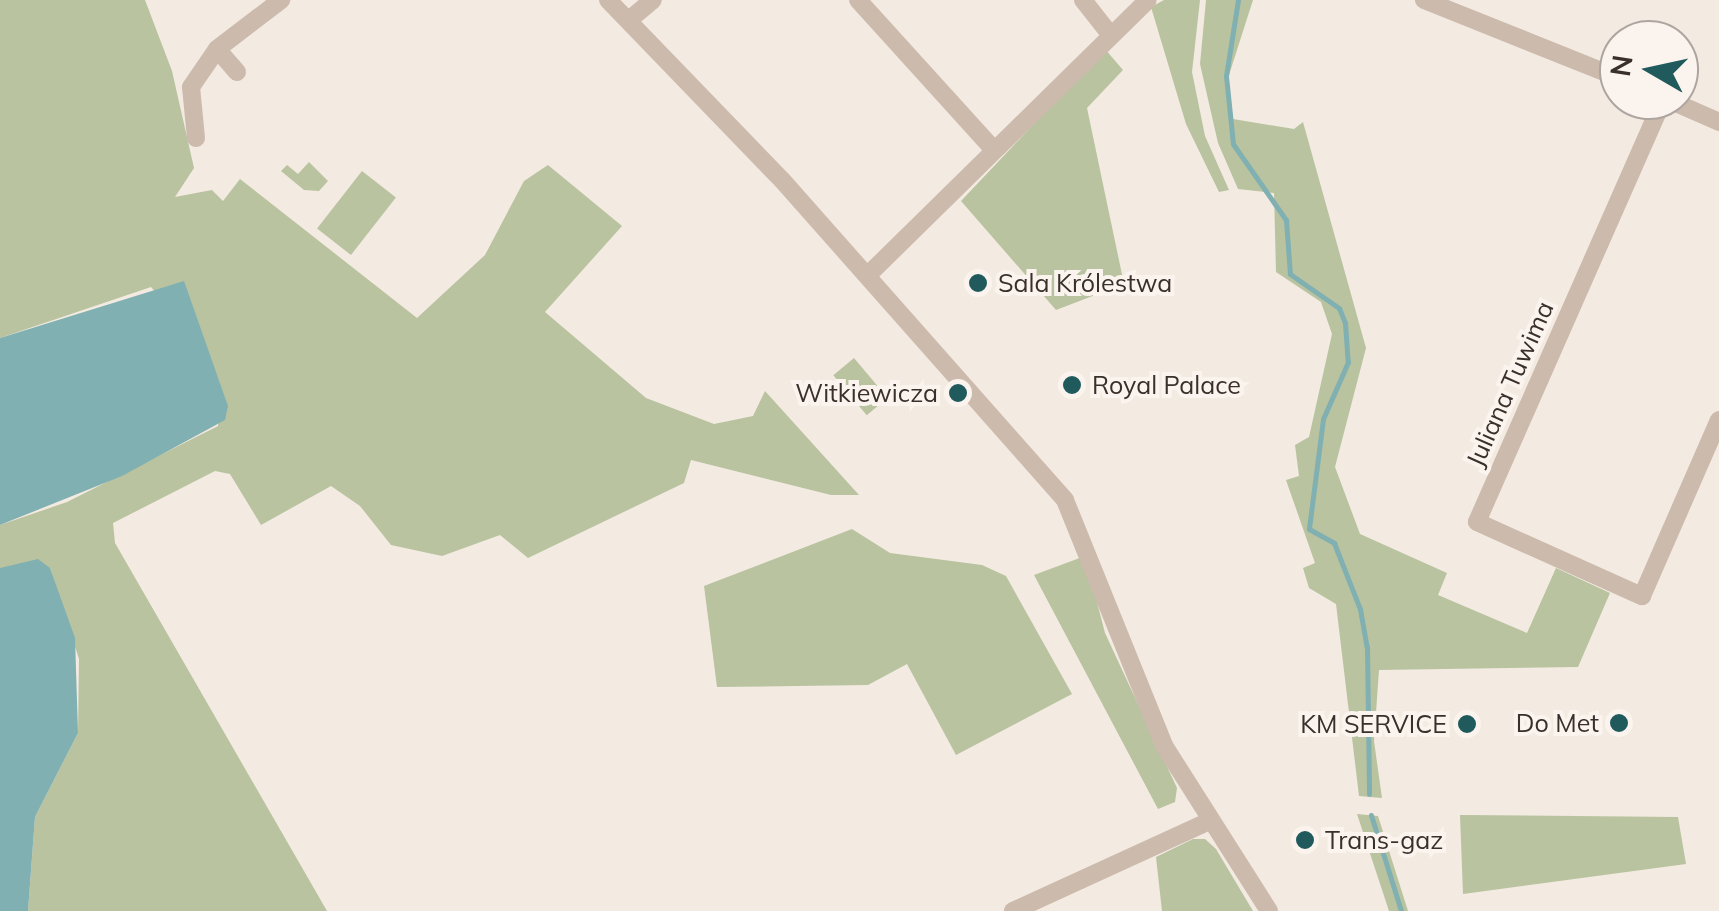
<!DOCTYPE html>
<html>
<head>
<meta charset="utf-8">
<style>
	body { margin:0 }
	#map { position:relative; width:1719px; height:911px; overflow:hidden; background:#f3eae1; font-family:Mulish,sans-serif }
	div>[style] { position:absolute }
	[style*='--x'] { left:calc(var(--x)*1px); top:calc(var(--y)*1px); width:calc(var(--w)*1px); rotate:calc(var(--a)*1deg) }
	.green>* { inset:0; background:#b9c3a0; transform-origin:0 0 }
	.water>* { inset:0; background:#80b0b1 }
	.stream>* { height:5px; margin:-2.5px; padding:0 2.5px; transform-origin:2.5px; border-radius:2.5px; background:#80b0b1 }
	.minor>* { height:18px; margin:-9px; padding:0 9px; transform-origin:9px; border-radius:9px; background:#ccbaac }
	.dots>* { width:28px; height:28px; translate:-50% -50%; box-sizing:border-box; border:5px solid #fbf4ee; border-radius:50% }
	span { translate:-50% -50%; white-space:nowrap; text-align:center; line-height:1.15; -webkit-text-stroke:8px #fbf4ee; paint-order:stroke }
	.poi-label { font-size:25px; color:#3a2f2b }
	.left { translate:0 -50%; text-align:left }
	.right { translate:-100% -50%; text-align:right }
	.street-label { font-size:25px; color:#3a2f2b }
	.north { position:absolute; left:1599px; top:20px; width:100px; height:100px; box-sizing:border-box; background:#fbf4ee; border:2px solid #aea5a0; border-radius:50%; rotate:279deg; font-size:28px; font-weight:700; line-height:40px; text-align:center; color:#3a2f2b }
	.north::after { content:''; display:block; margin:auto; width:35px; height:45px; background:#205a5c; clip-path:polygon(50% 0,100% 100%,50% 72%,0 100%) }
</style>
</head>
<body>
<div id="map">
	<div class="green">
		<i style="clip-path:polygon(0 0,145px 0,172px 71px,194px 168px,175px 197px,212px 190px,223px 201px,240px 179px,417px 318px,485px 255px,524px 181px,548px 165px,622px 226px,545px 312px,646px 398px,714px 424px,753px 416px,765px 391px,859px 495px,831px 495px,691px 460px,684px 483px,528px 558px,500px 535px,442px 556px,391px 545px,360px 506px,331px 486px,261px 525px,230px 474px,215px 471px,113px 523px,115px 543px,327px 911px,28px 911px,35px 817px,78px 733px,79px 659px,50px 568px,0 568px,0 525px,67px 502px,218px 426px,220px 384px,209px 355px,151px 287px,0 338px)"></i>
		<i style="clip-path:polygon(1164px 0,1200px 0,1192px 72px,1205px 136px,1229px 190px,1219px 192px,1186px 124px,1151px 7px)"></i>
		<i style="clip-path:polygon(1206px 0,1253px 0,1228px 78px,1233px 119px,1294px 129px,1303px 122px,1366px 348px,1335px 467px,1360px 534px,1447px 573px,1438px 595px,1527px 633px,1556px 568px,1610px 593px,1578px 667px,1379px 670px,1374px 741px,1382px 798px,1359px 796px,1336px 604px,1309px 588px,1303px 568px,1315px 563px,1286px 480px,1299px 476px,1295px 445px,1309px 437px,1332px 334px,1321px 302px,1276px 272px,1274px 193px,1238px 189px,1218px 143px,1200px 64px)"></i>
		<i style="clip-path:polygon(1105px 49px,1123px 70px,1087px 108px,1124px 284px,1056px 310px,961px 201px)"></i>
		<i style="clip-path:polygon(309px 162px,328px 181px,319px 191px,304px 190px,281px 171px,287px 165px,298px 174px)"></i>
		<i style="left:362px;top:171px;width:43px;height:73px;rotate:38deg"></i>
		<i style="left:854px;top:358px;width:52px;height:27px;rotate:50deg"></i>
		<i style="clip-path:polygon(852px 529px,890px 553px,982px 565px,1006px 576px,1072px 694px,956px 755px,907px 664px,868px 685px,717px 687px,704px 586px)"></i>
		<i style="clip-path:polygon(1085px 556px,1105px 633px,1177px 788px,1175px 802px,1158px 809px,1034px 575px)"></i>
		<i style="clip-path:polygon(1357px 814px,1378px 816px,1408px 911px,1389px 911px)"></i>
		<i style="clip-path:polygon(1460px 815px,1678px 817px,1686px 864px,1463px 894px)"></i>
		<i style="clip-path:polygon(1193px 839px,1205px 839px,1216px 849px,1253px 911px,1162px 911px,1156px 857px)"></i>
	</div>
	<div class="water">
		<i style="clip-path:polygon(184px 281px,228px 406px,225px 420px,122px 476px,0 525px,0 338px)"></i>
		<i style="clip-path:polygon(38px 559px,50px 568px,75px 638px,78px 733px,35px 817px,28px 911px,0 911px,0 568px)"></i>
	</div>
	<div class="stream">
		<i style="--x:1238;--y:0;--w:77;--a:99"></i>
		<i style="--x:1226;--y:76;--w:68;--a:84.1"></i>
		<i style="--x:1233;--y:144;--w:93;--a:55.1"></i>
		<i style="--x:1286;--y:220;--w:54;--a:85.8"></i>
		<i style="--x:1290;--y:274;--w:60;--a:34.8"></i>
		<i style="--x:1339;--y:308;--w:16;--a:68"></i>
		<i style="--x:1345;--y:323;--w:39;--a:86"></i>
		<i style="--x:1348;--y:362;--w:62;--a:113.7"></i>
		<i style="--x:1323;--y:419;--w:111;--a:97.3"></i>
		<i style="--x:1309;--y:529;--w:29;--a:29"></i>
		<i style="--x:1334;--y:543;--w:71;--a:68.5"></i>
		<i style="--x:1360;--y:609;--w:39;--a:80"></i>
		<i style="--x:1367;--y:647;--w:147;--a:89.2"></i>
		<i style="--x:1371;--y:815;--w:101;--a:72.6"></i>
	</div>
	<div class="minor">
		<i style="--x:608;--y:0;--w:250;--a:46"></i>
		<i style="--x:782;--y:180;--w:427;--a:48.5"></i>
		<i style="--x:1065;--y:500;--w:266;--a:68"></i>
		<i style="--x:1165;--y:747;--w:194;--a:57.6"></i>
		<i style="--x:858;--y:0;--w:202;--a:47.8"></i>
		<i style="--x:1083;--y:0;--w:42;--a:51.8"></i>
		<i style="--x:1424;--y:0;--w:210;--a:21.8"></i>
		<i style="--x:629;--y:20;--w:31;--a:-40"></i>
		<i style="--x:237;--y:72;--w:30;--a:-131"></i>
		<i style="--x:217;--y:49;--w:81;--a:-37.4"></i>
		<i style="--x:1663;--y:100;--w:461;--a:113.8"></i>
		<i style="--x:1477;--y:522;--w:181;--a:24.2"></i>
		<i style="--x:1642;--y:596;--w:192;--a:-66.4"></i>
		<i style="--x:1669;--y:100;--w:55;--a:23.7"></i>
		<i style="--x:196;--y:138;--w:51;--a:-95.6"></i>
		<i style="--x:191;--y:87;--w:46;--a:-55.6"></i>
		<i style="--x:868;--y:275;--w:392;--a:-44.5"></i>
		<i style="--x:1013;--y:911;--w:217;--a:-24.6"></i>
	</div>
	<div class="dots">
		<i style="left:978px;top:283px;background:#205a5c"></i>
		<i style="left:1072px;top:385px;background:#205a5c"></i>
		<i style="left:958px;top:393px;background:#205a5c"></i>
		<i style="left:1619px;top:723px;background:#205a5c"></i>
		<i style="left:1467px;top:724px;background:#205a5c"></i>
		<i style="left:1305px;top:840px;background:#205a5c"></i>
	</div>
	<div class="poi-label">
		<span class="left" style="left:998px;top:283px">Sala Królestwa</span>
		<span class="left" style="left:1092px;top:385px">Royal Palace</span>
		<span class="right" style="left:938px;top:393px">Witkiewicza</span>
		<span class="right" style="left:1599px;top:723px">Do Met</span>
		<span class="right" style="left:1447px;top:724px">KM SERVICE</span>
		<span class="left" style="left:1325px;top:840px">Trans-gaz</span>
	</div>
	<div class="street-label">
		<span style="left:1510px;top:384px;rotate:-66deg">Juliana Tuwima</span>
	</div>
	<div class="north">N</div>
</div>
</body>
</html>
